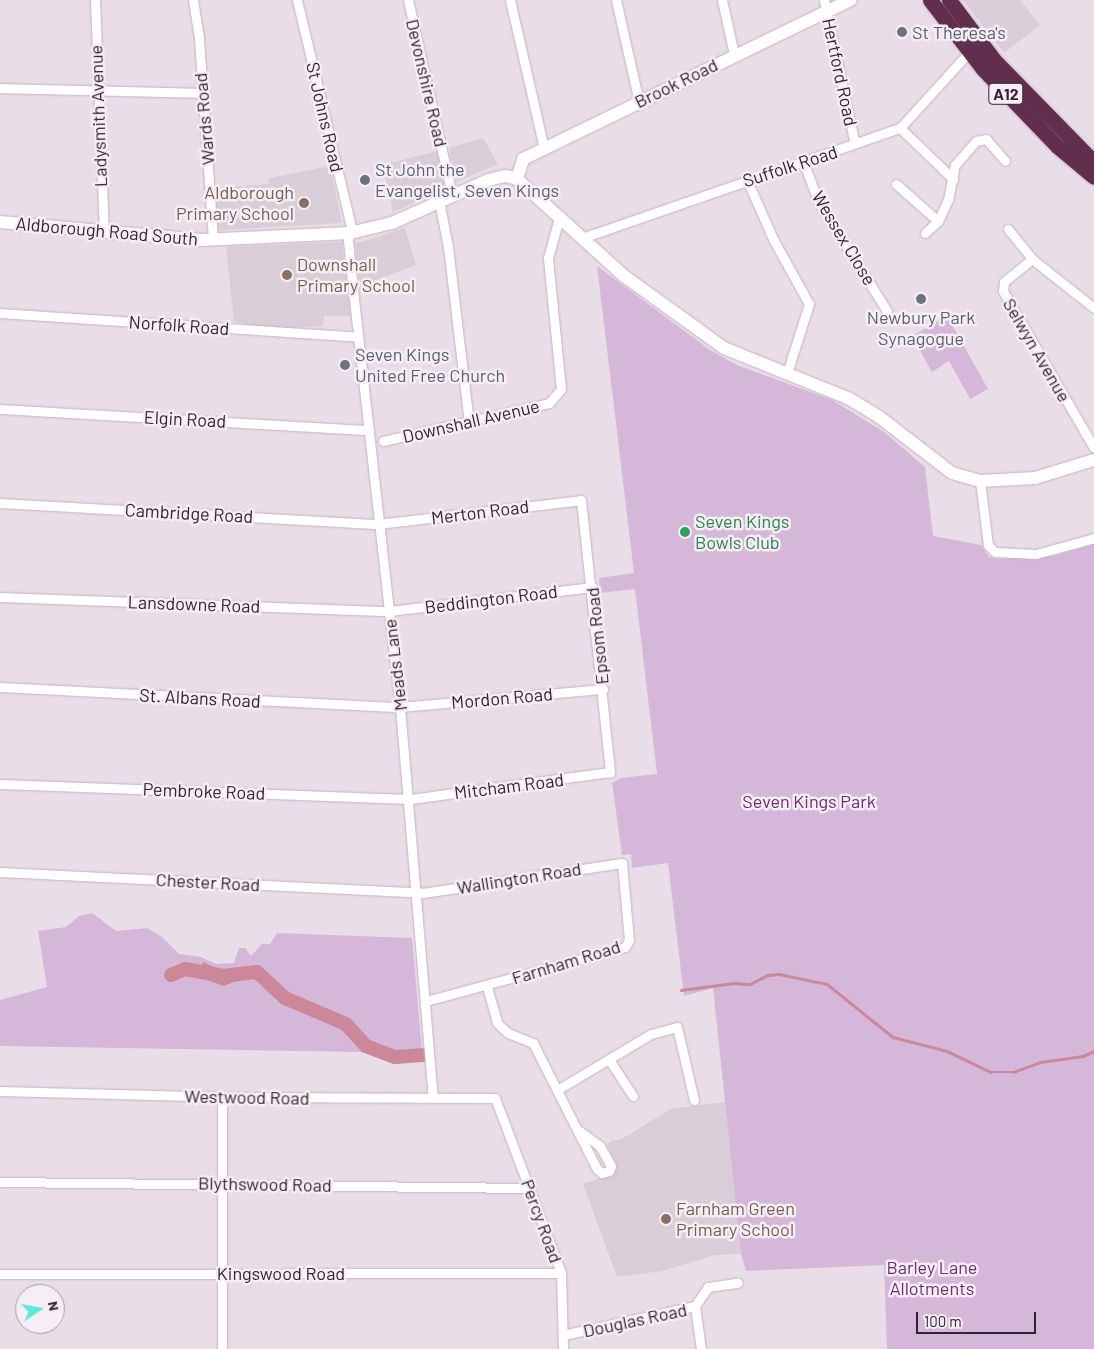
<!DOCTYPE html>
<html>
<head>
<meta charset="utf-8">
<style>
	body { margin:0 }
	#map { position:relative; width:1094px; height:1349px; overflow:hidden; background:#e9dee7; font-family:Barlow,sans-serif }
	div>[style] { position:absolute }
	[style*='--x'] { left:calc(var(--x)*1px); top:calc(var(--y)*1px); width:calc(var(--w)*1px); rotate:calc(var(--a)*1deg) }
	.built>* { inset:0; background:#d9cdd7 }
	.green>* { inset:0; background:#d5b8d9 }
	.water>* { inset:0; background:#c89 }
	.stream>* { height:2.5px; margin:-1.25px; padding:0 1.25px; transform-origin:1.25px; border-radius:1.25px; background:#c89 }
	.river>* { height:14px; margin:-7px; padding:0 7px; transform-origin:7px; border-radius:7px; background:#c89 }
	.roads { filter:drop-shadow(0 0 1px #c8b2c3) drop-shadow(0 0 1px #c8b2c3) }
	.street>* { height:9px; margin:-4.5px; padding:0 4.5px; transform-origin:4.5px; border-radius:4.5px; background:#fff }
	.secondary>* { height:12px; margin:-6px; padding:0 6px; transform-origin:6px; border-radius:6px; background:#fff }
	.highway>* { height:15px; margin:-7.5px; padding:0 7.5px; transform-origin:7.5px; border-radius:7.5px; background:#622e4e }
	.dots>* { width:14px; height:14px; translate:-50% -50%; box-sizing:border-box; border:2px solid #f6eef5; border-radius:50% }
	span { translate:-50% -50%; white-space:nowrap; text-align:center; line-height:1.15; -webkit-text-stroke:5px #f6eef5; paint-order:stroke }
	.shield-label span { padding:1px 4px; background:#f6eef5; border:1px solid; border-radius:4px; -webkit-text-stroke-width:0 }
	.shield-label { font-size:16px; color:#382130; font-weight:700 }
	.worship-label { font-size:18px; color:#5b616d }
	.left { translate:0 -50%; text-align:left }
	.street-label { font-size:18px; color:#382130 }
	.education-label { font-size:18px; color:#785e54 }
	.right { translate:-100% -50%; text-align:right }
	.leisure-label { font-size:18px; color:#27864d }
	.park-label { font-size:18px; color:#6b2d6c }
	.north { position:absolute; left:15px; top:1284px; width:50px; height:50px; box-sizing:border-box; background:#f6eef5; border:1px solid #aa9ca6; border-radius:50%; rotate:78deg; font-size:14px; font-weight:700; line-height:20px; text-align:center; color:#382130 }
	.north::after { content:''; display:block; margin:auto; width:18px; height:22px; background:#5bead4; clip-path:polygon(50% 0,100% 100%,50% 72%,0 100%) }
	.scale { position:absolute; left:916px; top:1312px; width:120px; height:22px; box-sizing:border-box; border:2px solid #382130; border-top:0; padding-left:6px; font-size:15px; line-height:18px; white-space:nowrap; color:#382130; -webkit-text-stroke:4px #f6eef5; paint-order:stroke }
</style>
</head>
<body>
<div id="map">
	<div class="built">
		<i style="clip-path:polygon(963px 0,1020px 0,1040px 25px,1004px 53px)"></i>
		<i style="clip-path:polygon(483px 138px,498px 164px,457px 182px,449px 148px)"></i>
		<i style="clip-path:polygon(437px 151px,445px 189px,393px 212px,383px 165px)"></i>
		<i style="clip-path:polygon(330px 166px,342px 223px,219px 230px,214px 188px,269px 184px,269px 178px)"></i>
		<i style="clip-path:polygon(405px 228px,416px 265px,360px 286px,355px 244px)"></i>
		<i style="clip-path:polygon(342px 242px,350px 316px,324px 316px,323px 326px,249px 330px,245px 323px,234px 322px,226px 247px)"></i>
		<i style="clip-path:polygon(725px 1102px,741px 1254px,715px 1255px,662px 1271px,617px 1277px,583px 1184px,606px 1176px,615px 1163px,607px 1144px,612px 1140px,620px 1140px,671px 1109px)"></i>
	</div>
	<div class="green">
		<i style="clip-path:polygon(597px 266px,710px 350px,737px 365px,832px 400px,884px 432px,925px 467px,933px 536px,981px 545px,989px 557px,999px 559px,1054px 556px,1094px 544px,1094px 1349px,887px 1349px,884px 1265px,746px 1271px,741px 1254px,713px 988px,684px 996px,668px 863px,632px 868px,631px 854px,622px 855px,612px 783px,621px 778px,657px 774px,635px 589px,600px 593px,599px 578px,634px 573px)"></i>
		<i style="clip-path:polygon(947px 316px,988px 389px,970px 399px,949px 361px,932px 372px,912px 336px)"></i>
		<i style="clip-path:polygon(92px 913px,116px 931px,147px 928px,162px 937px,179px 954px,201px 957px,216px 964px,234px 963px,239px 948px,245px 948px,251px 956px,262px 944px,270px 944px,277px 933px,412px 938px,422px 1053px,0 1046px,0 1000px,47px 987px,38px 931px,66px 927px,79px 916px)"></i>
	</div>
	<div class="water">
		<i style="clip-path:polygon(203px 962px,222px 971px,240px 970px,243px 978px,224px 986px,207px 980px,200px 971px)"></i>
	</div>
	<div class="stream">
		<i style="--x:681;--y:990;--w:53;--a:-7.5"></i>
		<i style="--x:734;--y:983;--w:16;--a:4"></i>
		<i style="--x:750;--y:984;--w:20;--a:-27"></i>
		<i style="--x:768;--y:975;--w:11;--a:-5"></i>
		<i style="--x:779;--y:974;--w:49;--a:11.8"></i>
		<i style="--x:827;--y:984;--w:85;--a:38.8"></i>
		<i style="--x:893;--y:1037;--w:56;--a:14.5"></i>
		<i style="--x:947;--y:1051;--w:49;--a:25.5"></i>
		<i style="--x:991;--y:1072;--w:22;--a:0"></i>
		<i style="--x:1013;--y:1072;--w:30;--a:-20"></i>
		<i style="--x:1041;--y:1062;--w:42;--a:-8.1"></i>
		<i style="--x:1083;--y:1056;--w:12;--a:-24"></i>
	</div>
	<div class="river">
		<i style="--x:171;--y:975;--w:15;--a:-23"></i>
		<i style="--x:185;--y:969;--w:39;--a:10"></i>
		<i style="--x:223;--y:976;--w:34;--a:-7"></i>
		<i style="--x:257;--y:972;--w:38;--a:43"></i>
		<i style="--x:285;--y:998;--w:66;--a:23.1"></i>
		<i style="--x:346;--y:1024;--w:30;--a:48"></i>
		<i style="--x:366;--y:1046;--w:31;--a:21"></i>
		<i style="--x:395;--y:1057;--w:27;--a:-4"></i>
	</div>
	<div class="roads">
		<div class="street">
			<i style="--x:95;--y:0;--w:232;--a:87.8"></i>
			<i style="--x:193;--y:0;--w:39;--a:81"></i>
			<i style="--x:199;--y:39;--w:201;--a:86"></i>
			<i style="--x:297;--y:0;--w:233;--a:76.6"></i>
			<i style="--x:351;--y:227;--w:13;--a:103"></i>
			<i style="--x:348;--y:240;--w:41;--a:84.4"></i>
			<i style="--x:352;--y:281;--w:429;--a:83.6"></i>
			<i style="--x:400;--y:707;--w:392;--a:85.2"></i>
			<i style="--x:408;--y:0;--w:200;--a:77.3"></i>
			<i style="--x:510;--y:0;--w:153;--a:77.1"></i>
			<i style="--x:616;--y:0;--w:105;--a:77.3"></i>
			<i style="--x:722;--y:0;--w:55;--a:77.5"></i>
			<i style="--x:824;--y:0;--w:147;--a:77.9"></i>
			<i style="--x:0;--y:88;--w:202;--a:1.4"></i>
			<i style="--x:900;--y:128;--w:74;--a:43.9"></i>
			<i style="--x:804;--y:164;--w:40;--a:69"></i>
			<i style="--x:818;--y:201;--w:130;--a:57.9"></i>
			<i style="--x:747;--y:180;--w:64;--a:66.2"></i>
			<i style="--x:773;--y:239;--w:74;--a:61"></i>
			<i style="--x:809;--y:304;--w:72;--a:107.7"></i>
			<i style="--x:896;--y:184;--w:56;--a:41.4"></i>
			<i style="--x:439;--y:201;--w:47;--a:78.9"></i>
			<i style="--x:448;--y:247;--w:176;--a:83.2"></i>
			<i style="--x:1008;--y:229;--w:38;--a:51"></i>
			<i style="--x:1032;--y:259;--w:79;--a:38.3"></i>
			<i style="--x:925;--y:233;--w:18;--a:-43"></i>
			<i style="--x:938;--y:221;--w:23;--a:-65"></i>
			<i style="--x:948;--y:200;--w:36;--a:-79"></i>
			<i style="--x:955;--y:165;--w:32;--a:-49"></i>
			<i style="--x:976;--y:141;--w:10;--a:-11"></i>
			<i style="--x:986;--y:139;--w:29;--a:49"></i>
			<i style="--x:582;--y:238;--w:336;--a:-19.1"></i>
			<i style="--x:900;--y:128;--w:104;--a:-47.7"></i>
			<i style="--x:1032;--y:259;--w:36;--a:141"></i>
			<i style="--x:1004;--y:282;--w:9;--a:96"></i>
			<i style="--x:1003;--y:291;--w:181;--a:59.9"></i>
			<i style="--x:0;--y:313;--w:359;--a:3.8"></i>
			<i style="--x:0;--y:409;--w:370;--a:3.3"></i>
			<i style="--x:383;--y:441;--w:170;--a:-12.9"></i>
			<i style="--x:549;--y:403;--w:18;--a:-49"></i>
			<i style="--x:561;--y:389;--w:132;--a:-95.7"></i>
			<i style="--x:548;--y:258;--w:41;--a:-74.6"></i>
			<i style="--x:980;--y:481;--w:64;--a:82.9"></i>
			<i style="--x:988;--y:545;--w:10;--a:45"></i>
			<i style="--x:995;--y:552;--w:41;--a:2.8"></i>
			<i style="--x:1036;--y:554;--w:60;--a:-15.4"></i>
			<i style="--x:0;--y:503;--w:379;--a:3.2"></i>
			<i style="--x:378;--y:524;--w:204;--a:-6.7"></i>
			<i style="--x:581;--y:500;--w:274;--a:83.9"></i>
			<i style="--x:610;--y:772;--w:203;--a:172.3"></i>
			<i style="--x:409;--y:799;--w:409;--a:-177.9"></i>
			<i style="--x:0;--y:597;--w:389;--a:2.1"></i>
			<i style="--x:389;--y:611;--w:205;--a:-6.7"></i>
			<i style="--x:0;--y:687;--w:400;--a:2.9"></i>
			<i style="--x:400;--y:707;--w:204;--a:-5.1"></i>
			<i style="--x:0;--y:872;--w:424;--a:2.8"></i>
			<i style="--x:423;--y:893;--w:201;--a:-8.6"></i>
			<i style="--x:622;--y:863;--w:77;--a:84.8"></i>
			<i style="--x:629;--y:940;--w:8;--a:120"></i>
			<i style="--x:625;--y:947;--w:206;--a:164.8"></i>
			<i style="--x:487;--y:987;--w:37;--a:74"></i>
			<i style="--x:497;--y:1023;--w:15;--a:42"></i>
			<i style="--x:508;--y:1033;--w:27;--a:22"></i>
			<i style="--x:533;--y:1043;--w:141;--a:63.1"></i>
			<i style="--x:597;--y:1169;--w:6;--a:39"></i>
			<i style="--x:602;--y:1173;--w:7;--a:-16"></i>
			<i style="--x:609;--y:1171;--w:5;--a:-68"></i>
			<i style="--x:611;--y:1166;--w:23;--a:-119"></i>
			<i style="--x:600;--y:1146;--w:26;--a:-144"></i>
			<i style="--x:610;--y:1061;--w:42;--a:56.7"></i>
			<i style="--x:557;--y:1090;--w:109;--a:-30.8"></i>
			<i style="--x:651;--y:1034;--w:27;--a:-15"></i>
			<i style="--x:677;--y:1027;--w:75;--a:76.9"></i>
			<i style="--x:0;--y:1091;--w:222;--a:1.5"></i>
			<i style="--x:222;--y:1097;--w:273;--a:0.2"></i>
			<i style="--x:495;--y:1098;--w:187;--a:69.3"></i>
			<i style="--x:561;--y:1273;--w:76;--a:88.5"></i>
			<i style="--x:0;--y:1182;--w:530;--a:0.65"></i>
			<i style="--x:0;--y:1274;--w:561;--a:-0.1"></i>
			<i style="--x:695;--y:1306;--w:23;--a:-56"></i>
			<i style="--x:708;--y:1287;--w:30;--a:-8"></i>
			<i style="--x:563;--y:1335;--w:135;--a:-12.4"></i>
			<i style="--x:695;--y:1306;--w:43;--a:82.1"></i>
			<i style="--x:222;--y:1349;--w:252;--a:-90"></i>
		</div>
		<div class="secondary">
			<i style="--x:517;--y:179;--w:21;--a:-73"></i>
			<i style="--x:523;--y:159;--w:364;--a:-25.9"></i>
			<i style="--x:0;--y:222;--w:202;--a:5.1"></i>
			<i style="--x:201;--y:240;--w:149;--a:-2.7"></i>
			<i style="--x:350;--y:233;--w:43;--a:-13.4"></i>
			<i style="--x:392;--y:223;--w:105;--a:-24.1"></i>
			<i style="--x:488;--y:180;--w:18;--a:-13"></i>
			<i style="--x:506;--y:176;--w:11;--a:15"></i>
			<i style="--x:517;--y:179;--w:144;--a:42.2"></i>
			<i style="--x:624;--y:276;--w:123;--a:35.8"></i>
			<i style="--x:724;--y:348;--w:134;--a:22"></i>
			<i style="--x:848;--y:398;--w:35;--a:31"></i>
			<i style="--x:878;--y:416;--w:93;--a:37.6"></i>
			<i style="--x:952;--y:473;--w:29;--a:16"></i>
			<i style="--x:980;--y:481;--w:55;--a:-3.1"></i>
			<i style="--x:1035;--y:478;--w:62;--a:-17"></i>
		</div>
		<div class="highway">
			<i style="--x:930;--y:0;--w:87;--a:52.5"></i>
			<i style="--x:983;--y:69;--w:107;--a:46.1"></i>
			<i style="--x:1057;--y:146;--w:48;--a:40"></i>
			<i style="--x:949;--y:0;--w:75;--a:53.1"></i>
			<i style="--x:994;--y:60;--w:143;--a:45.6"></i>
		</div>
	</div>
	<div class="dots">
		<i style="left:902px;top:32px;background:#6b7280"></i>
		<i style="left:365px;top:180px;background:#6b7280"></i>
		<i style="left:304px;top:203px;background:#8d6e63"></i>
		<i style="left:287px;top:275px;background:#8d6e63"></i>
		<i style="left:921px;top:299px;background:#6b7280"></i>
		<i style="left:345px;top:365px;background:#6b7280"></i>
		<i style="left:685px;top:532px;background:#2e9e5b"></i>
		<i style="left:666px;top:1219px;background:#8d6e63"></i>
	</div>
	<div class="shield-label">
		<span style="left:1006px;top:94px">A12</span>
	</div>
	<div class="worship-label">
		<span class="left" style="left:912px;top:32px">St Theresa's</span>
		<span class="left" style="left:375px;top:180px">St John the<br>Evangelist, Seven Kings</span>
		<span style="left:921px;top:328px">Newbury Park<br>Synagogue</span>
		<span class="left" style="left:355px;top:365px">Seven Kings<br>United Free Church</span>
	</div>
	<div class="street-label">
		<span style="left:840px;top:72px;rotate:78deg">Hertford Road</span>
		<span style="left:427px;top:83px;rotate:77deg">Devonshire Road</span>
		<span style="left:676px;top:83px;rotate:-26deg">Brook Road</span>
		<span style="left:98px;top:116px;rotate:-92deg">Ladysmith Avenue</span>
		<span style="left:325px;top:117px;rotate:77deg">St Johns Road</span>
		<span style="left:204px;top:119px;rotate:-95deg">Wards Road</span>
		<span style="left:790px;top:166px;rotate:-18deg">Suffolk Road</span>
		<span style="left:107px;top:231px;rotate:5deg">Aldborough Road South</span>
		<span style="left:844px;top:238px;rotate:59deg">Wessex Close</span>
		<span style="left:179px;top:325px;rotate:4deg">Norfolk Road</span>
		<span style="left:1037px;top:350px;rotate:60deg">Selwyn Avenue</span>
		<span style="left:185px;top:419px;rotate:3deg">Elgin Road</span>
		<span style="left:471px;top:421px;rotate:-13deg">Downshall Avenue</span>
		<span style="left:480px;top:512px;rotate:-7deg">Merton Road</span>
		<span style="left:189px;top:513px;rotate:3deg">Cambridge Road</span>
		<span style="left:491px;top:599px;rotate:-7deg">Beddington Road</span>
		<span style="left:194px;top:604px;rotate:2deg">Lansdowne Road</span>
		<span style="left:597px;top:636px;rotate:-96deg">Epsom Road</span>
		<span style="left:395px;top:665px;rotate:-97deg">Meads Lane</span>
		<span style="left:200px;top:698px;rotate:3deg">St. Albans Road</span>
		<span style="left:502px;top:698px;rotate:-5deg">Mordon Road</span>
		<span style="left:509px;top:786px;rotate:-7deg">Mitcham Road</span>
		<span style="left:204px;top:791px;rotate:2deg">Pembroke Road</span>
		<span style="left:519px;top:878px;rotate:-9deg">Wallington Road</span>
		<span style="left:208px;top:882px;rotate:3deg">Chester Road</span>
		<span style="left:566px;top:962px;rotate:-17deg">Farnham Road</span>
		<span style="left:247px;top:1097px;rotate:1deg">Westwood Road</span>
		<span style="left:265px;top:1184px;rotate:1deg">Blythswood Road</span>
		<span style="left:542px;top:1221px;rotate:70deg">Percy Road</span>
		<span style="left:281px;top:1273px">Kingswood Road</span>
		<span style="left:635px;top:1320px;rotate:-12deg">Douglas Road</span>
	</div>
	<div class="education-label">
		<span class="right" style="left:294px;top:203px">Aldborough<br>Primary School</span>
		<span class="left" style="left:297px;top:275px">Downshall<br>Primary School</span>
		<span class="left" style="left:676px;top:1219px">Farnham Green<br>Primary School</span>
	</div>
	<div class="leisure-label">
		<span class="left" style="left:695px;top:532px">Seven Kings<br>Bowls Club</span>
	</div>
	<div class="park-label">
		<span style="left:809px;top:801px">Seven Kings Park</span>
		<span style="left:932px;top:1278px">Barley Lane<br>Allotments</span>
	</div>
	<div class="north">N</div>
	<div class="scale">100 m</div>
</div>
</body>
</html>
